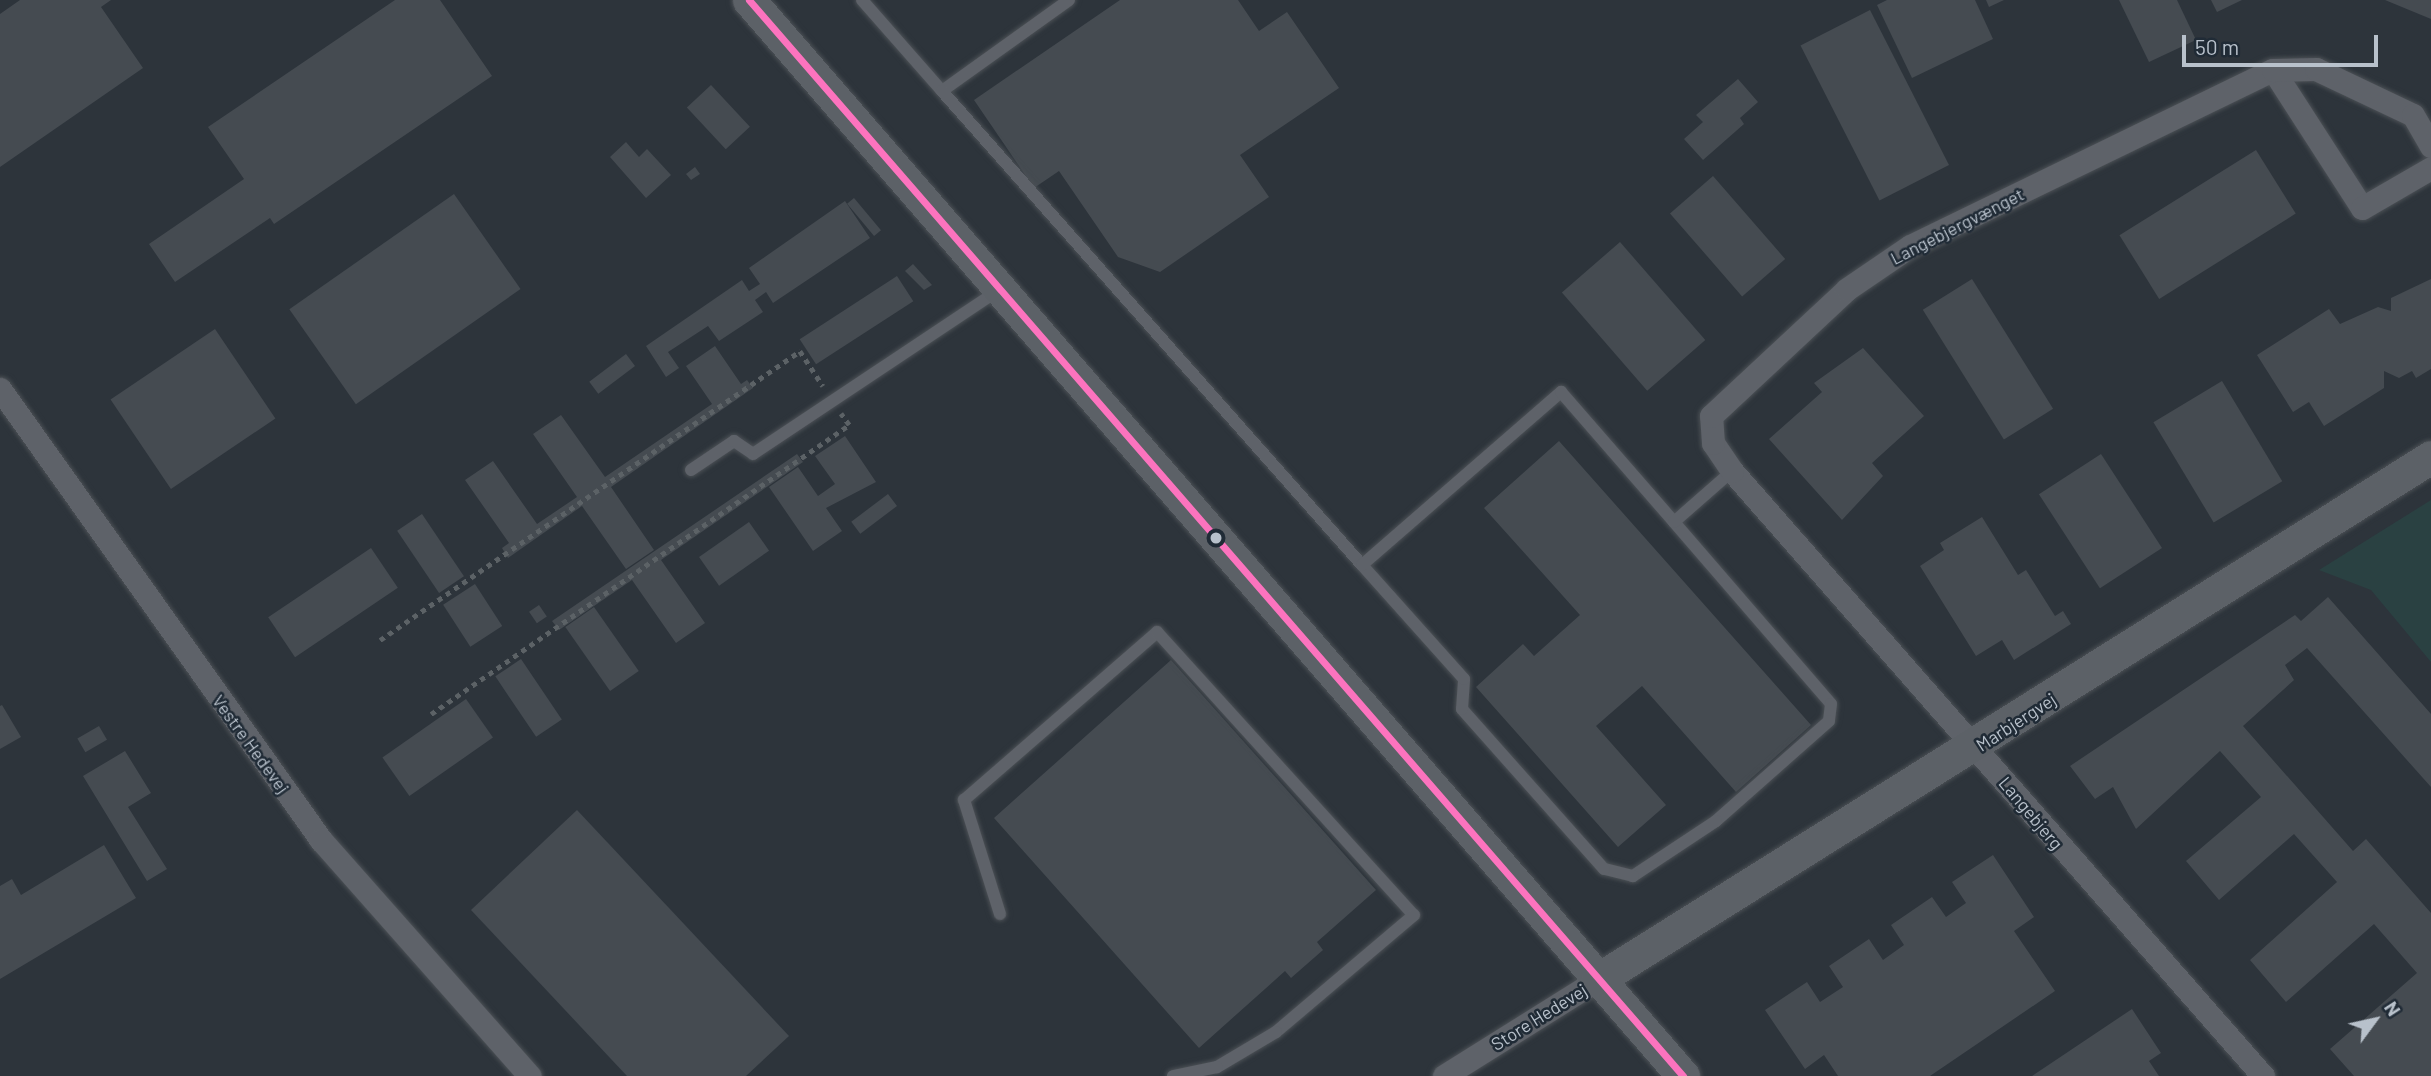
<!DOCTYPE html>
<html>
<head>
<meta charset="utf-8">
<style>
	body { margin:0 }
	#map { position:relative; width:2431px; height:1076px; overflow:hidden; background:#2d343b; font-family:Barlow,sans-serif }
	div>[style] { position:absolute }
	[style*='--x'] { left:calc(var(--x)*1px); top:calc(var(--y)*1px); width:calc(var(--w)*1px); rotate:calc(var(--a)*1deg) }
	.green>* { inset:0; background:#2a4142 }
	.building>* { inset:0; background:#454b51; transform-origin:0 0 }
	.path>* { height:4.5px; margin-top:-2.25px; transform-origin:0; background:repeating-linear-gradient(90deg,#5c6266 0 5px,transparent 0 10px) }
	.roads { filter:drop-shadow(0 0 2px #4b5055) drop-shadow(0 0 2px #4b5055) }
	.lane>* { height:12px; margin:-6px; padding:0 6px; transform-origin:6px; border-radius:6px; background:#5e6269 }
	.street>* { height:23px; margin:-11.5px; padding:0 11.5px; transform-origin:11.5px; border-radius:11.5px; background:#5e6269 }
	.secondary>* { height:33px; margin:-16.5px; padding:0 16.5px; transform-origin:16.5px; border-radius:16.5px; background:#5c6167 }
	.bus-1>* { height:7px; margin:-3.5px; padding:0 3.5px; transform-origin:3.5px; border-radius:3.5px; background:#fc73be }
	.dots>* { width:19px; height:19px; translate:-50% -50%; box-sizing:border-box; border:4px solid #202b36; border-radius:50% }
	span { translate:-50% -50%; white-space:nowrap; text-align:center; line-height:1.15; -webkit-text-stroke:5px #202b36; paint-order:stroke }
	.street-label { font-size:18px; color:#b8c1cb }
	.north { position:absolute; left:2340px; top:985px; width:70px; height:70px; -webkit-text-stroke:5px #202b36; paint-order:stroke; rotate:57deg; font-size:19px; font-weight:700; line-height:28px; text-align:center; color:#b8c1cb }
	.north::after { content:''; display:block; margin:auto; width:24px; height:32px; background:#b8c1cb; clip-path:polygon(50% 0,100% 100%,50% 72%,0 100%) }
	.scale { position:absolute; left:2182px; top:35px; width:196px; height:32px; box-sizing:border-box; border:4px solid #b8c1cb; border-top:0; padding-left:9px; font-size:21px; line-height:24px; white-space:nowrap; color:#b8c1cb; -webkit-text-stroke:5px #202b36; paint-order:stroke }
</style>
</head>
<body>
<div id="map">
	<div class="green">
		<i style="clip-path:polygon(2431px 500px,2431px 662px,2371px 590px,2319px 570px)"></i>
	</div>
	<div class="building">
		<i style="clip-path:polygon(20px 0,111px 0,101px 7px,143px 68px,0 167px,0 14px)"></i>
		<i style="clip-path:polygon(395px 0,440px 0,492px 76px,274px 224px,270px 218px,175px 282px,149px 244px,244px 179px,208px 127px)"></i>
		<i style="clip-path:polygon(1120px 0,1238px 0,1259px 31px,1287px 12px,1339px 88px,1240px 155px,1269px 197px,1160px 272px,1118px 257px,1059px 171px,1034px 188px,974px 100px)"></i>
		<i style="clip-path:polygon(1887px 0,1975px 0,1993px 39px,1912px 78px,1877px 5px)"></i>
		<i style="clip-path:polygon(1986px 0,2004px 0,1989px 7px)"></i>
		<i style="clip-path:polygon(2119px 0,2177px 0,2196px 40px,2149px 62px)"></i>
		<i style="clip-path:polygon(2211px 0,2242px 0,2217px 12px)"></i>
		<i style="clip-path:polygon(2385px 0,2431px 0,2431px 19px)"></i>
		<i style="left:1870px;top:10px;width:174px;height:78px;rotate:63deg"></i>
		<i style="clip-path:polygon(1738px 79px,1758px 102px,1740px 118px,1744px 124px,1703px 160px,1684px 139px,1703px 122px,1696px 115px)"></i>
		<i style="left:711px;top:85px;width:57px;height:33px;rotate:47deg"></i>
		<i style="clip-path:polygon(626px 142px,639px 157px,647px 149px,671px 175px,646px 198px,610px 157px)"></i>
		<i style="left:2256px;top:150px;width:75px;height:161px;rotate:58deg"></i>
		<i style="clip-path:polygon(695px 167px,700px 174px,691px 180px,686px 174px)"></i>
		<i style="left:1713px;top:176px;width:110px;height:57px;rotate:49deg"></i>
		<i style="left:454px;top:194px;width:116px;height:201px;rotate:55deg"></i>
		<i style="left:854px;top:198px;width:42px;height:9px;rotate:50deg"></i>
		<i style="clip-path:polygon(845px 201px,870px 238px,773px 303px,766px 292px,755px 300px,763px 312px,719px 341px,708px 326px,668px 352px,679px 368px,666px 377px,646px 346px,742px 280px,749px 291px,760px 284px,749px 268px)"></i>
		<i style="left:1620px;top:242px;width:130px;height:77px;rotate:49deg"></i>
		<i style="clip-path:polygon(913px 264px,932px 285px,924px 290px,905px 271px)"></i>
		<i style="left:897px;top:276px;width:30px;height:116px;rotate:57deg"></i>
		<i style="left:1972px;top:279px;width:153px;height:58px;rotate:58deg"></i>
		<i style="clip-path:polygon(2431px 279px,2431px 369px,2416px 378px,2412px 371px,2399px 378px,2384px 371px,2384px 388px,2324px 426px,2309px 402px,2293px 412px,2257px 355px,2329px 309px,2340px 324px,2378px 307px,2391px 311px,2391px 298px)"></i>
		<i style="left:215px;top:329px;width:108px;height:126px;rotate:56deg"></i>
		<i style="clip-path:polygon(715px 346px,741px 384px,747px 380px,753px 388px,611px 487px,654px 550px,626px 569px,582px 506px,508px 558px,502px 548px,509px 543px,465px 480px,493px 461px,537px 524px,577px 497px,533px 434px,561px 415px,605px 477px,712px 404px,686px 366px)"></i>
		<i style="clip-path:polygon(1863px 348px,1924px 416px,1872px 463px,1883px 476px,1842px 520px,1769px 439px,1822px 392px,1814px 383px)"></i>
		<i style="left:626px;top:354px;width:15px;height:46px;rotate:53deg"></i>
		<i style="left:2222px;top:381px;width:117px;height:80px;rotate:59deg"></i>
		<i style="clip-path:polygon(845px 436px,876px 482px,826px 508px,842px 531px,813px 551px,769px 487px,798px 467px,818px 496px,835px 484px,815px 456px)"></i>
		<i style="clip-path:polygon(1559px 441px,1811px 725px,1736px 792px,1642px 686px,1596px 726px,1666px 805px,1618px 847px,1476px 687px,1523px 644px,1534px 656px,1580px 615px,1484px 508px)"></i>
		<i style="clip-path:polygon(797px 454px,803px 462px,661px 560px,705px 623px,676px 643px,632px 580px,559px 630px,552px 621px)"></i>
		<i style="left:2101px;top:454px;width:112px;height:74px;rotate:57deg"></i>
		<i style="left:888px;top:494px;width:15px;height:46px;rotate:53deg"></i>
		<i style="left:422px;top:514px;width:75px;height:30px;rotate:56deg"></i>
		<i style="clip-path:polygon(1982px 517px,2018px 575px,2026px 570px,2055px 616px,2063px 611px,2071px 624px,2014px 660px,2002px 640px,1976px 656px,1920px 566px,1944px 550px,1940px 543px)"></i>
		<i style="left:749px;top:522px;width:35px;height:61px;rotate:55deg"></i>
		<i style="left:371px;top:548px;width:48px;height:124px;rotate:56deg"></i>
		<i style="left:475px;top:584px;width:50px;height:38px;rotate:57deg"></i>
		<i style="clip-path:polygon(2328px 597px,2431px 714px,2431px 787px,2307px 648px,2285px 665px,2294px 680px,2243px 726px,2353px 851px,2366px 839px,2431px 913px,2431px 1076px,2354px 1076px,2330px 1049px,2417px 973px,2374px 924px,2286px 1002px,2250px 960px,2337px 882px,2294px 834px,2219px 900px,2186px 861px,2261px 797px,2220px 751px,2136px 829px,2113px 787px,2095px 799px,2070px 766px,2295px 615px,2301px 621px)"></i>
		<i style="left:539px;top:605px;width:14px;height:12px;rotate:56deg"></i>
		<i style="left:594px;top:607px;width:78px;height:35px;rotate:55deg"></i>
		<i style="left:521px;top:659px;width:73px;height:31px;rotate:56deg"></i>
		<i style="clip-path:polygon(1171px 660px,1376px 890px,1317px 942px,1323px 950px,1291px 978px,1285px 971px,1199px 1048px,994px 818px)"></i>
		<i style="left:466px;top:699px;width:47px;height:102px;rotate:55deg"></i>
		<i style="clip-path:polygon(2px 705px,21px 737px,0 749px,0 706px)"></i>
		<i style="left:99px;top:726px;width:16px;height:25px;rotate:60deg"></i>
		<i style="clip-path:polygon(125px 751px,151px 793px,128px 807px,167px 869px,147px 881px,83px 776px)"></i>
		<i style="clip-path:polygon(577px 810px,789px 1036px,746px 1076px,627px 1076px,471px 910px)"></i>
		<i style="clip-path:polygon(104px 845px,136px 898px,0 979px,0 886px,12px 879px,21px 895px)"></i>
		<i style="clip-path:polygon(1993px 855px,2034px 917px,2014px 931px,2055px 991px,1930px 1076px,1838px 1076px,1824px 1055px,1805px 1069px,1765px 1010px,1807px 982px,1820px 1002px,1843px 987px,1829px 966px,1869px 939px,1883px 960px,1904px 945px,1891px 925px,1932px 897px,1946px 917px,1966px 903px,1952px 882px)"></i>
		<i style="clip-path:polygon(2132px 1009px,2161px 1053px,2149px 1061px,2159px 1076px,2032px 1076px)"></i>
	</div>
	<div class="path">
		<i style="--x:380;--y:640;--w:510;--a:-34.53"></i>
		<i style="--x:800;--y:351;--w:42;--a:56.7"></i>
		<i style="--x:431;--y:714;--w:508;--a:-34.66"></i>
		<i style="--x:849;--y:425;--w:14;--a:-126"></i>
	</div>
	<div class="roads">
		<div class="lane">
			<i style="--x:862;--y:0;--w:121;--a:48.7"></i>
			<i style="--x:1069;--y:0;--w:156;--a:144.4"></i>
			<i style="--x:942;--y:91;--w:633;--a:48.46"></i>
			<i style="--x:691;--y:470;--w:52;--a:-34"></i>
			<i style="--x:734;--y:441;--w:23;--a:34"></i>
			<i style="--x:753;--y:454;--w:297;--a:-33.7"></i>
			<i style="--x:1674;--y:522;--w:240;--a:49.2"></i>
			<i style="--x:1831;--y:704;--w:17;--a:97"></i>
			<i style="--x:1829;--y:721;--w:151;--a:138.5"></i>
			<i style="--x:1716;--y:821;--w:100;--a:146.5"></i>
			<i style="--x:1633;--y:876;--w:30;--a:-166"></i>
			<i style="--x:1604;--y:869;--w:214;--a:-131.6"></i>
			<i style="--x:1462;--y:709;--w:30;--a:-86"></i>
			<i style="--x:1464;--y:679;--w:153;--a:-131.8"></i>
			<i style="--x:1362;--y:565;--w:264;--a:-41"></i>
			<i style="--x:1561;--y:392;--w:172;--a:49"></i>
			<i style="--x:1674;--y:522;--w:77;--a:-41.3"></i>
			<i style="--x:1000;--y:914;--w:120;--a:-107.5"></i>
			<i style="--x:964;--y:800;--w:256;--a:-41"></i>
			<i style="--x:1157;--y:632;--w:382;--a:47.8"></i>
			<i style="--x:1414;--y:915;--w:181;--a:139.7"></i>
			<i style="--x:1276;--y:1032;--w:69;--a:149.3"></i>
			<i style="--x:1217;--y:1067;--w:45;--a:168.4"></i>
		</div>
		<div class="street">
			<i style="--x:2273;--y:70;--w:164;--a:57.2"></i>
			<i style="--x:2362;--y:208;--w:80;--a:-30.1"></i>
			<i style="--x:0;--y:389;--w:554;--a:54.56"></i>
			<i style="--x:321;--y:840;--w:315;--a:48.5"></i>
			<i style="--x:1444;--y:1076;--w:181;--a:-32.1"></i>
			<i style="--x:2263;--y:1076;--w:805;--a:-131.27"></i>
			<i style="--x:1732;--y:471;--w:34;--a:-124"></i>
			<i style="--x:1713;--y:443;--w:27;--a:-94"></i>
			<i style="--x:1711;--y:416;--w:186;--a:-43"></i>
			<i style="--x:1847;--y:289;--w:76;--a:-34.3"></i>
			<i style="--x:1910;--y:246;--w:403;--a:-25.9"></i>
			<i style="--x:2273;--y:70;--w:43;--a:-1.3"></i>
			<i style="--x:2316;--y:69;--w:107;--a:25.4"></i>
			<i style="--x:2413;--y:115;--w:36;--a:60"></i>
		</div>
		<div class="secondary">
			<i style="--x:749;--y:0;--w:1425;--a:49.04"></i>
			<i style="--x:1597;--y:980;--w:984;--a:-32.09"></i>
		</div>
	</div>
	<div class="bus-1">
		<i style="--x:749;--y:0;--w:1425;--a:49.04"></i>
	</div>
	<div class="dots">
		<i style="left:1216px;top:538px;background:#b8c1cb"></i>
	</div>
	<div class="street-label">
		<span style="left:1957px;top:226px;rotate:-27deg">Langebjergvænget</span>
		<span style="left:2016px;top:722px;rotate:-33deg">Marbjergvej</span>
		<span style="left:251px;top:744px;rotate:54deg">Vestre Hedevej</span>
		<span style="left:2031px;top:813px;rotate:50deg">Langebjerg</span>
		<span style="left:1539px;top:1017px;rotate:-32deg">Store Hedevej</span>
	</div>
	<div class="north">N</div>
	<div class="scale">50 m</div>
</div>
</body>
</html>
